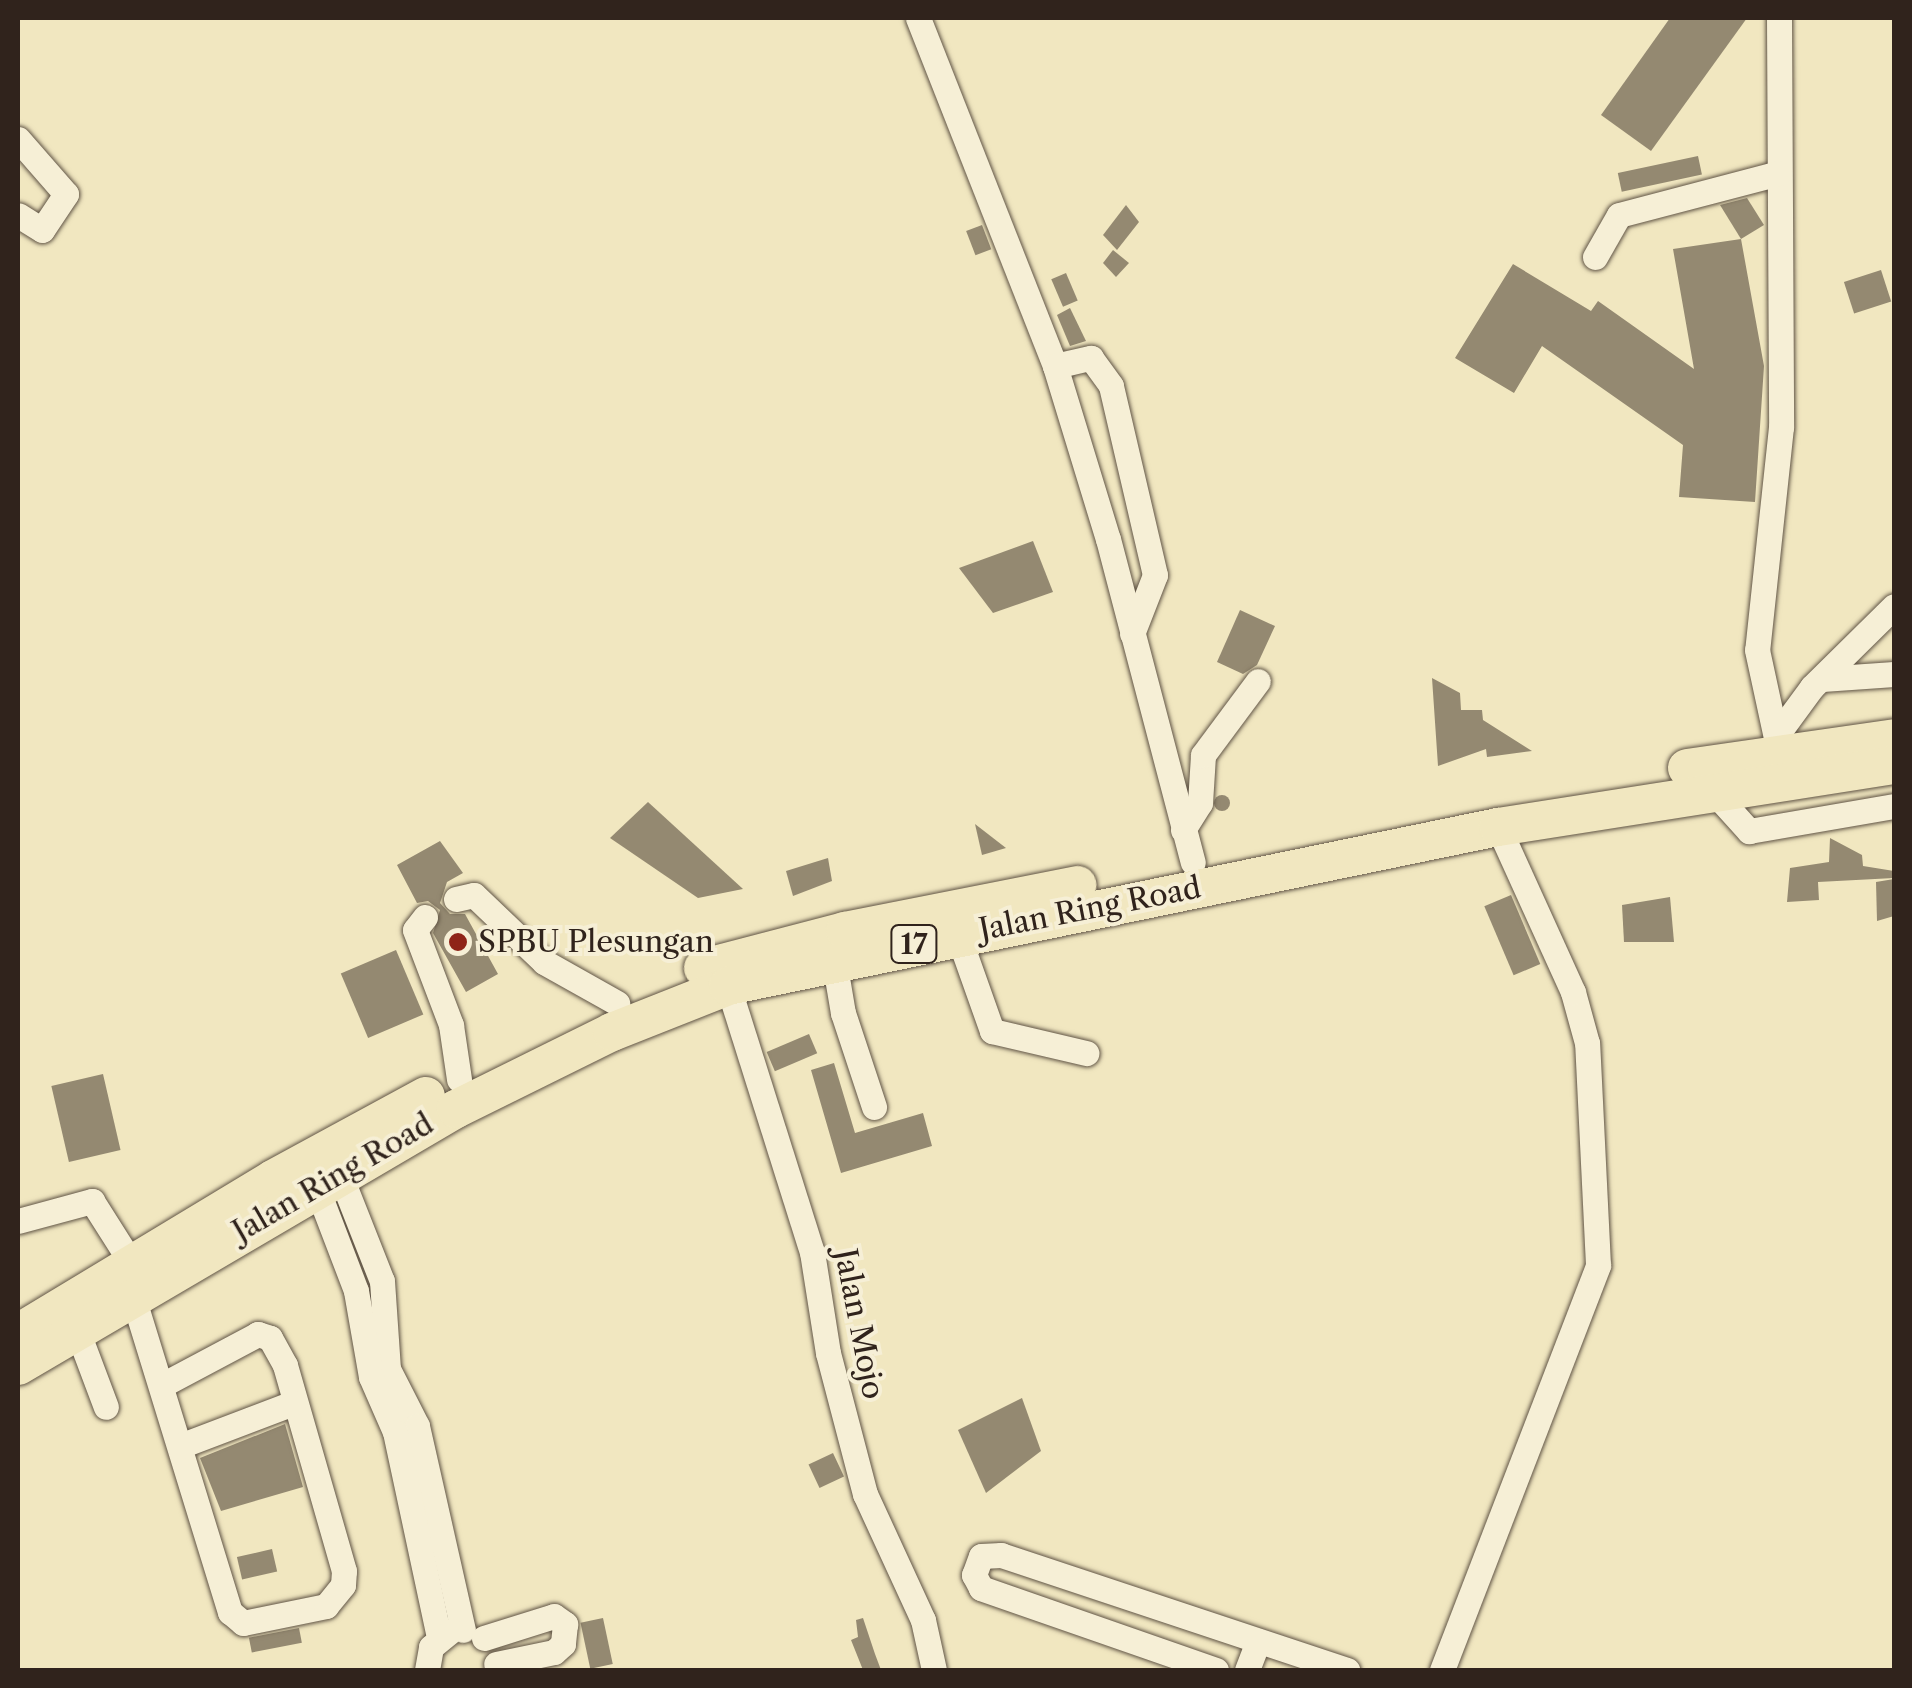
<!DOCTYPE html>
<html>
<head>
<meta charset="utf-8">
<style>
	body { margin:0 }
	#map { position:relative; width:1912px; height:1688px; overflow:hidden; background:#f1e7c0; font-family:"Libre Caslon Text",serif }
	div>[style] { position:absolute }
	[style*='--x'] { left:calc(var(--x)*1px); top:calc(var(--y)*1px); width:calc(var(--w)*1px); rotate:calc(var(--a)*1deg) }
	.building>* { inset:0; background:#948971; transform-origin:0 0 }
	.round { border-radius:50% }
	.roads { filter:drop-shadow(0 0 2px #605445) drop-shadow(0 0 2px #605445) }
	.minor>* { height:25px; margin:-12.5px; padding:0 12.5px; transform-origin:12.5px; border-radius:12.5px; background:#f6efd6 }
	.highway>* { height:38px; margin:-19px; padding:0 19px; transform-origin:19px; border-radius:19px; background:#f1e7c0 }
	.dots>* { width:28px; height:28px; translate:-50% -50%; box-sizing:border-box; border:5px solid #f6efd6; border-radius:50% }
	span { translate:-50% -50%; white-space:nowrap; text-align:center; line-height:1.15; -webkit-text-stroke:8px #f6efd6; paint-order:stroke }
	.shield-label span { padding:2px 8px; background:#f6efd6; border:2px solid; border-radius:8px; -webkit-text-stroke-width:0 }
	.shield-label { font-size:28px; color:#30231c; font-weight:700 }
	.street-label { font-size:30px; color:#30231c }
	.poi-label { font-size:30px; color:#30231c }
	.left { translate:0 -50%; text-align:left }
	.frame { position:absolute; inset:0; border:20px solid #30231c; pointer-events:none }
</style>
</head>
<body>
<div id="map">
	<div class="building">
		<i style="clip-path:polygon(1670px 18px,1747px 18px,1651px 151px,1601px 115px)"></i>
		<i style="left:1698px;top:156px;width:19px;height:82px;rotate:78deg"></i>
		<i style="clip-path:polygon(1747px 198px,1764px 225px,1741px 239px,1720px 205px)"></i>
		<i style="clip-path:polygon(1126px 205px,1139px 222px,1117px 250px,1103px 235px)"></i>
		<i style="left:982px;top:225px;width:26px;height:17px;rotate:69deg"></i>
		<i style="clip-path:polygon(1741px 239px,1764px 366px,1755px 502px,1679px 497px,1683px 445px,1542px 346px,1514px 393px,1455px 358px,1513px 264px,1591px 311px,1598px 301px,1694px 369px,1673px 249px)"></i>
		<i style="clip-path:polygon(1113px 250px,1129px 263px,1116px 277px,1103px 263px)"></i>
		<i style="left:1881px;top:270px;width:33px;height:39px;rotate:72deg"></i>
		<i style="left:1066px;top:273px;width:30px;height:16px;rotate:67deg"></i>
		<i style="clip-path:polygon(1070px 308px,1086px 341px,1070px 346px,1057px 315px)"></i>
		<i style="clip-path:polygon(1033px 541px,1053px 592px,993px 613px,959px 568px)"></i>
		<i style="clip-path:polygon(1240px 610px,1275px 626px,1257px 665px,1243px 674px,1217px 662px)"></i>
		<i style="clip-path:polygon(1432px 678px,1460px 693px,1461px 710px,1482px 710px,1483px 720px,1532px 751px,1487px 757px,1486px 749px,1438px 766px)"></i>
		<i class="round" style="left:1214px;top:795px;width:16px;height:16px"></i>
		<i style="clip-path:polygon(648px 802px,743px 889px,698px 898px,610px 838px)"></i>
		<i style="clip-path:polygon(975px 824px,1006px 848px,982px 855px)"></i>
		<i style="clip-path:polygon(1830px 838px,1862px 855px,1863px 866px,1894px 871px,1894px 878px,1818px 882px,1819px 900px,1787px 902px,1790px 868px,1829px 862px)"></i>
		<i style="clip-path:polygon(440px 841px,463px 873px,447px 882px,440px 903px,450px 914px,465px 914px,498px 974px,466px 992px,433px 933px,440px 910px,428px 901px,417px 903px,397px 865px)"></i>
		<i style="clip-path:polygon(828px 858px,832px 881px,793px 896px,786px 871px)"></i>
		<i style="clip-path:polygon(1894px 879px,1894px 916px,1877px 921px,1876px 882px)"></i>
		<i style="left:1511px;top:895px;width:75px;height:29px;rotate:67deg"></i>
		<i style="clip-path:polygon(1670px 897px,1674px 942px,1624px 942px,1622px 905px)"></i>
		<i style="left:396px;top:950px;width:70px;height:60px;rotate:67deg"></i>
		<i style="left:809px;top:1034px;width:21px;height:46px;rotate:67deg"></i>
		<i style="clip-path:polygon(834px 1063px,855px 1133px,923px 1113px,932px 1146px,841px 1173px,811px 1070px)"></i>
		<i style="left:103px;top:1074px;width:78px;height:53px;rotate:77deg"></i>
		<i style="clip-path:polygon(1022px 1398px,1041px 1451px,986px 1493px,958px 1430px)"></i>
		<i style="clip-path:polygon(285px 1424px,303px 1487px,221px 1511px,200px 1458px)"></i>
		<i style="left:833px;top:1453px;width:26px;height:27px;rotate:65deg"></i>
		<i style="left:272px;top:1549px;width:23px;height:36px;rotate:77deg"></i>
		<i style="left:603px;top:1618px;width:47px;height:23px;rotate:78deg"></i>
		<i style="clip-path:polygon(863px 1618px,875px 1654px,881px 1670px,863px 1670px,851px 1640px,858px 1637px,856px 1620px)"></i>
		<i style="left:299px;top:1628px;width:15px;height:51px;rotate:79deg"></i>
	</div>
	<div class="roads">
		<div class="minor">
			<i style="--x:918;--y:18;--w:374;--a:68.5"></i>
			<i style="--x:1055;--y:366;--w:181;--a:73"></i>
			<i style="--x:1108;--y:539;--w:334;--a:75.3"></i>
			<i style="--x:1779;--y:18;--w:409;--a:89.7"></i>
			<i style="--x:1781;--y:427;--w:224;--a:96.1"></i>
			<i style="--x:1757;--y:650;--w:104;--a:77.8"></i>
			<i style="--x:18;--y:139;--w:73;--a:48.9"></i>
			<i style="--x:66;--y:194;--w:43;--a:123.7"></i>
			<i style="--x:42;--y:230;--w:28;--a:-148"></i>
			<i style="--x:1595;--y:257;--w:48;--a:-60.3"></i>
			<i style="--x:1619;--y:215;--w:165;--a:-14.7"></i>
			<i style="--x:1055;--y:366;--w:37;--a:-13"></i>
			<i style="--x:1091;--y:358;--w:34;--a:54"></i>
			<i style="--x:1111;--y:386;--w:194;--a:76.9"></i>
			<i style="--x:1155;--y:575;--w:63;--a:111.3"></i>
			<i style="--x:1822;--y:679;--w:72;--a:-4"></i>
			<i style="--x:1776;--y:736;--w:61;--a:-53.7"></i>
			<i style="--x:1812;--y:687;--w:115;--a:-44.6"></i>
			<i style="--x:1711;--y:789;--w:57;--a:47.9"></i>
			<i style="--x:1749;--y:831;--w:147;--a:-9.8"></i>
			<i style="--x:1183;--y:830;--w:32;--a:-58"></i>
			<i style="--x:1200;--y:803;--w:48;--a:-86.4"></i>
			<i style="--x:1203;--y:755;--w:92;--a:-53.4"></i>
			<i style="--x:456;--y:899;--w:18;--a:-13"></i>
			<i style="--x:474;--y:895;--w:97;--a:43.7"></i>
			<i style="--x:544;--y:962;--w:84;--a:29.3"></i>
			<i style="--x:425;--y:917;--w:16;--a:128"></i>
			<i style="--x:415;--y:930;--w:102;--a:69.2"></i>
			<i style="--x:451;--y:1025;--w:55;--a:81.6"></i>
			<i style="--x:958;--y:935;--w:102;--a:70.5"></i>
			<i style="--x:992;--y:1031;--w:97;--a:13.2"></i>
			<i style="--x:834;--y:960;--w:54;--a:80.4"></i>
			<i style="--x:843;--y:1013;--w:99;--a:71.7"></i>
			<i style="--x:728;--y:986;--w:279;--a:72.5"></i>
			<i style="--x:812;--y:1252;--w:102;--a:81"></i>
			<i style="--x:828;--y:1353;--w:146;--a:75.3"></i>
			<i style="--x:865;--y:1494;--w:139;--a:65.3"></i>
			<i style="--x:923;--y:1620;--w:51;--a:77.6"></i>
			<i style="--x:339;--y:1172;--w:117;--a:68.5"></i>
			<i style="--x:382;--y:1281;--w:88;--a:86.1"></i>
			<i style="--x:388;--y:1369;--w:64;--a:63"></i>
			<i style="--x:417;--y:1426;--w:209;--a:77.3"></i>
			<i style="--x:316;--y:1186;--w:112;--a:69.1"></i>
			<i style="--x:356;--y:1291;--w:87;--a:80.1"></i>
			<i style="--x:371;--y:1377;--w:60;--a:66.4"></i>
			<i style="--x:395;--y:1432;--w:211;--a:77.9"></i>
			<i style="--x:18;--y:1221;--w:77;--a:-15.1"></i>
			<i style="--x:92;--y:1201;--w:75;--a:57.6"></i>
			<i style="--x:133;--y:1297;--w:330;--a:72.9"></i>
			<i style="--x:230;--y:1612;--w:17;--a:40"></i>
			<i style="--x:243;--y:1623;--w:85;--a:-11.6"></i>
			<i style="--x:326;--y:1606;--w:27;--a:-51"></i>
			<i style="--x:343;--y:1585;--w:14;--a:-86"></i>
			<i style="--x:344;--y:1571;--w:214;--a:-106"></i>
			<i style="--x:285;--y:1365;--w:31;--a:-119"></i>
			<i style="--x:270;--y:1338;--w:13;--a:-162"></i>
			<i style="--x:258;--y:1334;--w:106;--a:152"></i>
			<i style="--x:77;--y:1330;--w:82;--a:69.4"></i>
			<i style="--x:180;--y:1446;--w:121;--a:-20.8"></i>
			<i style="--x:484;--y:1638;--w:73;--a:-17.4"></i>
			<i style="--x:554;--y:1616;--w:14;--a:36"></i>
			<i style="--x:565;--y:1624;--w:20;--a:96"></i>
			<i style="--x:563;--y:1644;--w:12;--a:138"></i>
			<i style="--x:554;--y:1652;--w:59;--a:168.3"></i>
			<i style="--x:427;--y:1670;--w:23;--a:-80"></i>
			<i style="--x:431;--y:1647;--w:26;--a:-39"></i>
			<i style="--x:1216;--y:1670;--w:249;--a:-160.8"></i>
			<i style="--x:981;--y:1588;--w:15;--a:-118"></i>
			<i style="--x:974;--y:1575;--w:20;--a:-70"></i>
			<i style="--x:981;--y:1556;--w:20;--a:-3"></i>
			<i style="--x:1001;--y:1555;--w:365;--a:18.4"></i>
			<i style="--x:1247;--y:1670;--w:31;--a:-69"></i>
			<i style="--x:1442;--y:1670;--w:434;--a:-68.9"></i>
			<i style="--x:1598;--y:1265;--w:222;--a:-92.8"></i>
			<i style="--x:1587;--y:1043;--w:53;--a:-105.4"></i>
			<i style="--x:1573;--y:992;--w:181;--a:-114.4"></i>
		</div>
		<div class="highway">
			<i style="--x:1687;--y:768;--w:209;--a:-8.2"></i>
			<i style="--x:703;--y:968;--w:147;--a:-14.6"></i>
			<i style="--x:845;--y:931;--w:237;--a:-11.2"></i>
			<i style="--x:18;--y:1333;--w:298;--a:-31.1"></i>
			<i style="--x:273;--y:1179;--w:174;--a:-28.5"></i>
			<i style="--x:18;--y:1366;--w:508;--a:-30.4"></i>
			<i style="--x:456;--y:1109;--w:174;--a:-26.3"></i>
			<i style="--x:612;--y:1032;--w:125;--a:-21.6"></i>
			<i style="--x:728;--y:986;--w:786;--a:-11.67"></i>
			<i style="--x:1498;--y:827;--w:401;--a:-8.9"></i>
		</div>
	</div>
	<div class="dots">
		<i style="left:458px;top:942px;background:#8f2418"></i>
	</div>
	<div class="shield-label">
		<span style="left:914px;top:944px">17</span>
	</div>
	<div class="street-label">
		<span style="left:1090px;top:909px;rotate:-11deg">Jalan Ring Road</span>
		<span style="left:333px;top:1178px;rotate:-30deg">Jalan Ring Road</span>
		<span style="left:859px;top:1324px;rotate:79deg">Jalan Mojo</span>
	</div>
	<div class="poi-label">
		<span class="left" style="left:478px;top:942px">SPBU Plesungan</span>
	</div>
	<div class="frame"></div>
</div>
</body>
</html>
